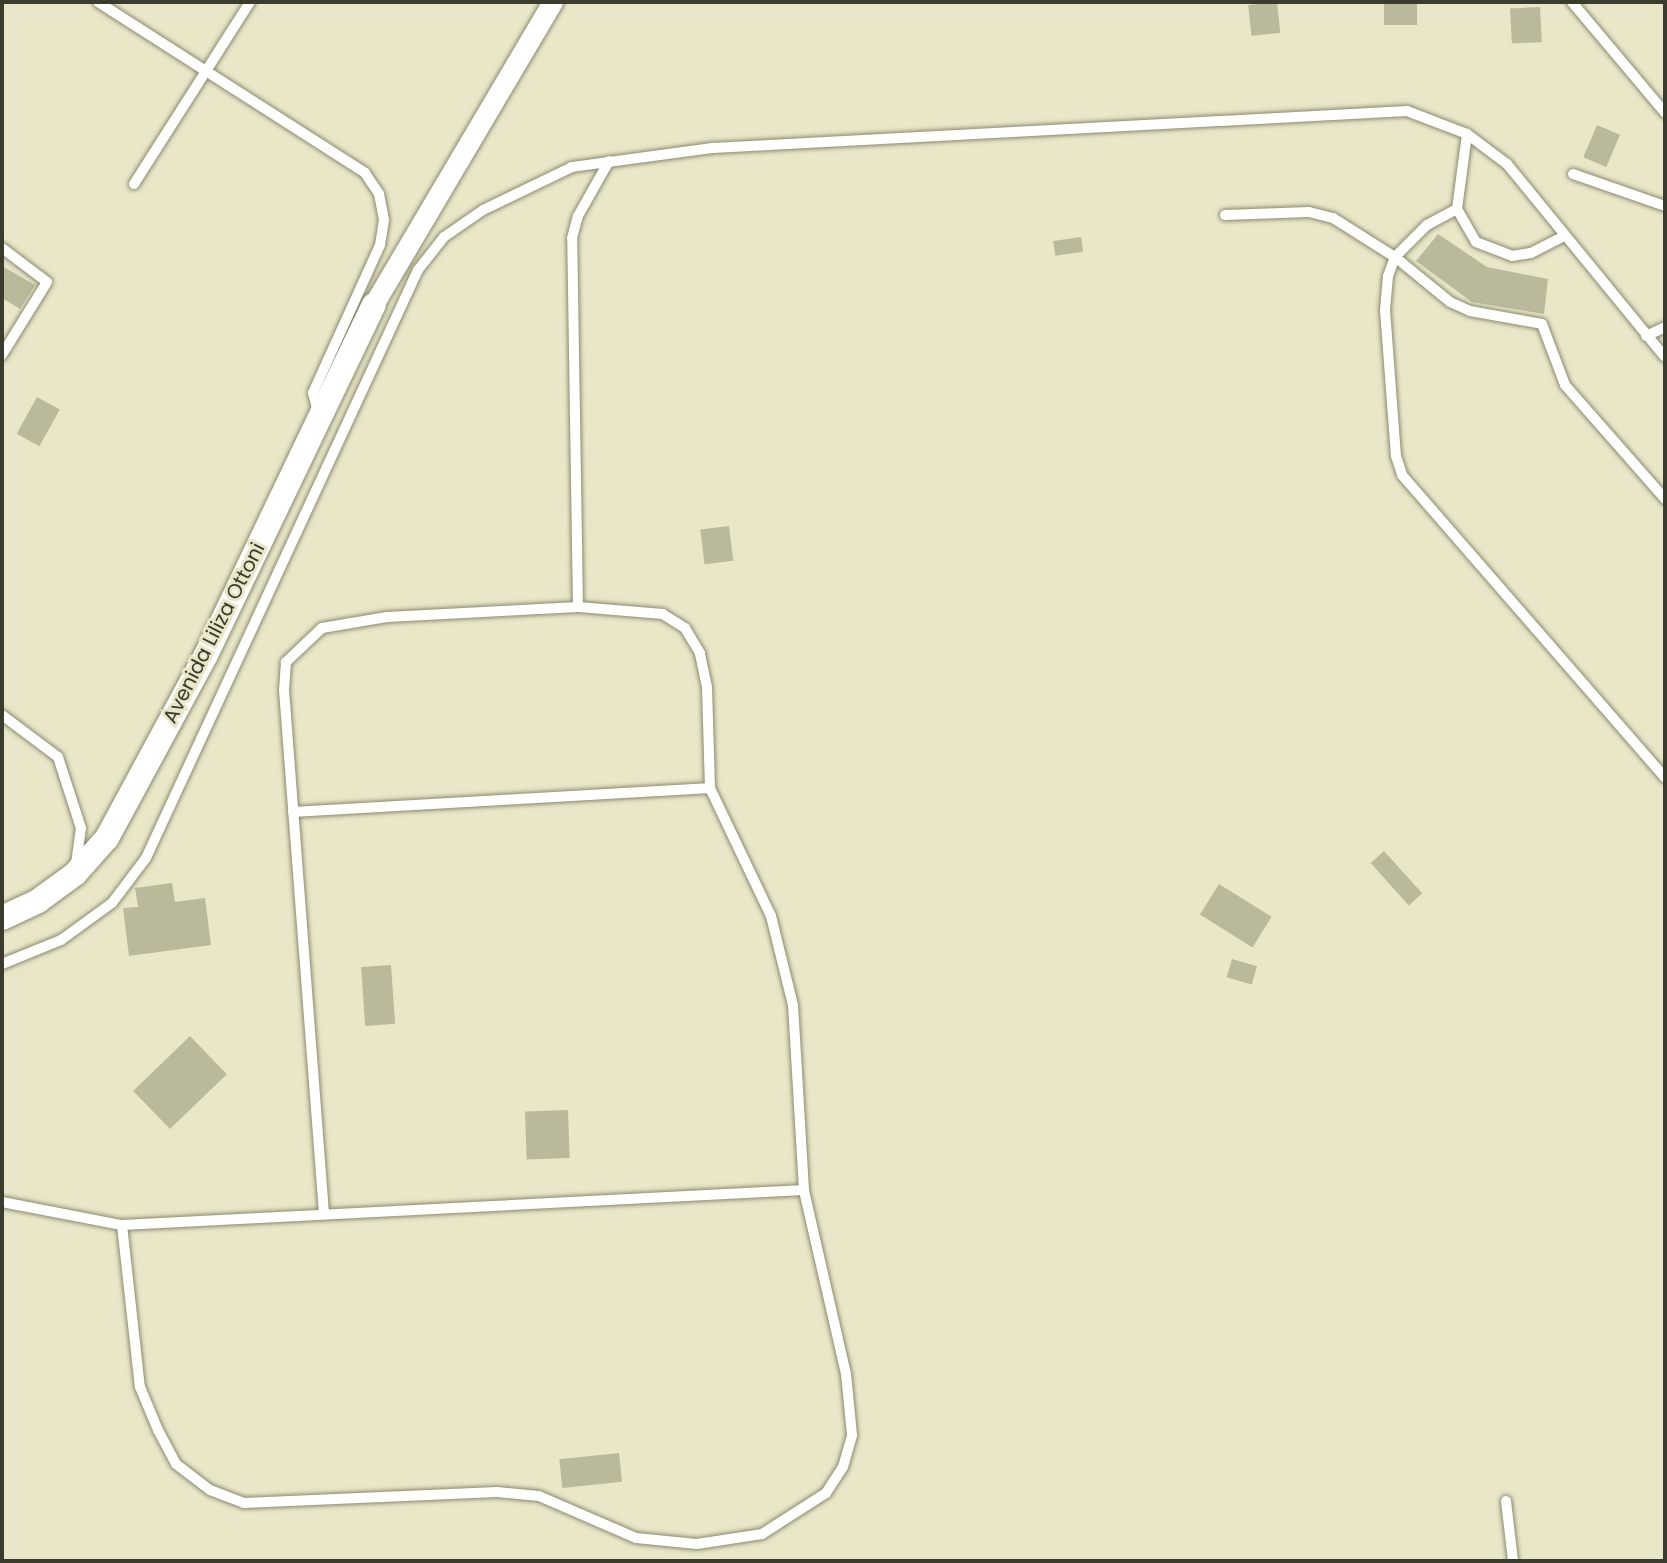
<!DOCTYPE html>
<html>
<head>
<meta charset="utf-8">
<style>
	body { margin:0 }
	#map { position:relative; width:1667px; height:1563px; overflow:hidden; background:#e9e7c8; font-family:Poppins,sans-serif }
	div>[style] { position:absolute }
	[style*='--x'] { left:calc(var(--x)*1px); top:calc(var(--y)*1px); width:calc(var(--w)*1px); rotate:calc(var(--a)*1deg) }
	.building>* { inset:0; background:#bab99b; transform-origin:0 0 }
	.roads { filter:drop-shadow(0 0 2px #8b8a6d) drop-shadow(0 0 2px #8b8a6d) }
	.service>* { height:10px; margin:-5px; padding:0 5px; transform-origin:5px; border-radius:5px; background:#fff }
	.minor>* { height:20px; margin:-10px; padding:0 10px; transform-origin:10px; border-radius:10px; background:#fff }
	.tertiary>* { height:24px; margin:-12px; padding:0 12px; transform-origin:12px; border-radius:12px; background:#fff }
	span { translate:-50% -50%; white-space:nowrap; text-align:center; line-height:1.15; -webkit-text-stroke:6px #e9e7c8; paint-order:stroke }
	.street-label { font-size:20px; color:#3b3b2e }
	.frame { position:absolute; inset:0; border:4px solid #3b3b2e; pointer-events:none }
</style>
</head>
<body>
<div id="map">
	<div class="building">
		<i style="left:1277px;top:2px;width:31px;height:29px;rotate:84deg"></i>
		<i style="left:1384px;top:2px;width:33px;height:23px"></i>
		<i style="left:1540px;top:7px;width:35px;height:30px;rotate:87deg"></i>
		<i style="left:1597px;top:125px;width:25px;height:35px;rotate:23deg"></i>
		<i style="clip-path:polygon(1438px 234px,1487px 267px,1548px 279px,1544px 314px,1472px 302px,1416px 261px)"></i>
		<i style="left:1081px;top:237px;width:15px;height:28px;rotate:82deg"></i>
		<i style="clip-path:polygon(2px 266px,35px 285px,20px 309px,2px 298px)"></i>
		<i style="left:37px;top:397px;width:26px;height:42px;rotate:29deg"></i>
		<i style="left:729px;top:526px;width:35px;height:29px;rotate:83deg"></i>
		<i style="left:1384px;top:851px;width:57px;height:18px;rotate:48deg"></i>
		<i style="clip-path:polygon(172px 883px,175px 902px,205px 898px,211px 945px,129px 956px,123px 908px,138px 907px,135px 888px)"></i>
		<i style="left:1219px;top:884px;width:62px;height:36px;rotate:32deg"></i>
		<i style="left:1232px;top:959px;width:26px;height:19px;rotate:16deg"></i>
		<i style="left:391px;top:965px;width:59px;height:30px;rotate:86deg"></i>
		<i style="left:190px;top:1036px;width:53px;height:79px;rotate:46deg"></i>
		<i style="left:568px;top:1110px;width:48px;height:43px;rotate:88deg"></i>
		<i style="left:619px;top:1453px;width:29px;height:60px;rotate:84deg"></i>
	</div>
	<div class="roads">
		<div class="service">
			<i style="--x:98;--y:2;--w:317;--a:32.6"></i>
			<i style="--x:365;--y:173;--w:25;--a:56"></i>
			<i style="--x:379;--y:194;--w:26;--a:79"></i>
			<i style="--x:384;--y:220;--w:25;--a:99"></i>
			<i style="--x:380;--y:245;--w:162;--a:114.4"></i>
			<i style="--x:313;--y:393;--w:24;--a:75"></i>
			<i style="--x:1572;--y:2;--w:145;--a:50"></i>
			<i style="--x:1467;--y:134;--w:76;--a:97.6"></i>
			<i style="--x:1457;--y:209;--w:38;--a:60"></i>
			<i style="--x:1476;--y:242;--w:39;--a:21"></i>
			<i style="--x:1512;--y:256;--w:19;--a:-9"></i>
			<i style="--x:1531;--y:253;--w:36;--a:-27"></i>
			<i style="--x:1573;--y:174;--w:97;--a:19.2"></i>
			<i style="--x:134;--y:184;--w:216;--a:-57.5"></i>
			<i style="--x:1457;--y:209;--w:34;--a:152"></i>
			<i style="--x:1427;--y:225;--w:45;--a:135"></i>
			<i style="--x:1395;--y:257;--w:20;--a:110"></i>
			<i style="--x:1388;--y:276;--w:34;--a:95"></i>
			<i style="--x:1385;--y:310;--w:146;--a:85.7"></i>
			<i style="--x:1396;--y:456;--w:20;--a:72"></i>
			<i style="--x:1402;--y:475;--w:401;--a:49"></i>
			<i style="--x:1225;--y:215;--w:84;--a:-2"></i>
			<i style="--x:1309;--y:212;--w:25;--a:14"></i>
			<i style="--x:1333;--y:218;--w:73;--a:32.2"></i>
			<i style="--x:1395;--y:257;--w:71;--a:39.3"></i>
			<i style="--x:1450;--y:302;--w:22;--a:24"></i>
			<i style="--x:1470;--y:311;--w:73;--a:10.2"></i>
			<i style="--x:1542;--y:324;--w:65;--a:69.3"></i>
			<i style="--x:1565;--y:385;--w:152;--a:48.7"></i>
			<i style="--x:2;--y:248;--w:56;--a:37.1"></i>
			<i style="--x:47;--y:282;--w:86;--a:121.7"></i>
			<i style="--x:1646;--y:336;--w:21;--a:-25"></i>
			<i style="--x:578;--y:607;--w:369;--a:-90.9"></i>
			<i style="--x:572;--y:238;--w:23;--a:-75"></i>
			<i style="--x:578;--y:216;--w:63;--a:-60.6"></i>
			<i style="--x:2;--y:715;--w:70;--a:36.9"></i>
			<i style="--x:58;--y:757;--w:75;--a:72.1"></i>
			<i style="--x:81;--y:828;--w:36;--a:98"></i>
			<i style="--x:293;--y:812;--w:418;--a:-3.3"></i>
			<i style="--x:2;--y:964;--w:64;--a:-22.1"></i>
			<i style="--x:61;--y:940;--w:63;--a:-36"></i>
			<i style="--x:112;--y:903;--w:56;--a:-52.9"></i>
			<i style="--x:146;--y:858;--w:648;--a:-65.18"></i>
			<i style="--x:418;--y:270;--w:42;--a:-51.8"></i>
			<i style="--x:444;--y:237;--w:47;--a:-34.7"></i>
			<i style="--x:483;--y:210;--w:99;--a:-25.8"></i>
			<i style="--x:572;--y:167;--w:142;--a:-7.7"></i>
			<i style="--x:713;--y:148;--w:695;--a:-3.05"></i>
			<i style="--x:1407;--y:111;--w:64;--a:21"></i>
			<i style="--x:1467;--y:134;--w:50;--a:36.9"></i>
			<i style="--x:1507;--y:164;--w:249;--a:50.7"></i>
			<i style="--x:2;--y:1202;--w:122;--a:10.9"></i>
			<i style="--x:122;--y:1225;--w:683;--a:-2.94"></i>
			<i style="--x:122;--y:1225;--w:163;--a:83.7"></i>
			<i style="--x:140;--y:1387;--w:47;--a:67.3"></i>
			<i style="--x:158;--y:1430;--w:38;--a:62"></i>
			<i style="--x:176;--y:1464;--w:43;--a:37.4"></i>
			<i style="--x:210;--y:1490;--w:36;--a:21"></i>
			<i style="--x:244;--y:1503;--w:253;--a:-2.5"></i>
			<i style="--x:497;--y:1492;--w:42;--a:5.4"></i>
			<i style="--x:539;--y:1496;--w:106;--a:23.4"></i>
			<i style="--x:636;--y:1538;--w:61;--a:5.6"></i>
			<i style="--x:697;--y:1544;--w:66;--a:-8.7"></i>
			<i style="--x:762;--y:1534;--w:76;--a:-32.6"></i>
			<i style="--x:826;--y:1493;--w:31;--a:-57"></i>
			<i style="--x:843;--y:1467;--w:33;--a:-74"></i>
			<i style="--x:852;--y:1435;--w:61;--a:-95.6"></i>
			<i style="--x:846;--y:1374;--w:189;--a:-102.9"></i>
			<i style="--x:804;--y:1190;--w:185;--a:-93.4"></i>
			<i style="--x:793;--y:1005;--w:92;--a:-103.9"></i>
			<i style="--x:771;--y:916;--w:142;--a:-115.5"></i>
			<i style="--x:710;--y:788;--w:101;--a:-91.7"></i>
			<i style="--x:707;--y:687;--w:35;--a:-102"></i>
			<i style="--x:700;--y:653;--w:29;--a:-121"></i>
			<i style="--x:685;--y:628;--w:26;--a:-148"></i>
			<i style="--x:663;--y:614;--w:85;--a:-175.3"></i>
			<i style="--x:578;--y:607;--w:191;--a:177"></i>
			<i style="--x:387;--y:617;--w:66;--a:170.4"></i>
			<i style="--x:322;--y:628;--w:50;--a:136.6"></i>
			<i style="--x:286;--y:662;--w:28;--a:94"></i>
			<i style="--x:284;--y:690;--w:526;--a:85.63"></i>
			<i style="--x:1506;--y:1501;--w:60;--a:83.3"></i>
		</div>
		<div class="minor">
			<i style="--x:374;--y:305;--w:352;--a:-59.4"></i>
		</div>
		<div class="tertiary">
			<i style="--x:2;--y:918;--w:40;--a:-25"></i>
			<i style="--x:38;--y:901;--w:46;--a:-36.1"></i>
			<i style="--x:75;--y:874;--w:48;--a:-48.4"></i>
			<i style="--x:107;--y:838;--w:208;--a:-61.6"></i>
			<i style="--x:206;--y:655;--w:388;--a:-64.4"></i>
		</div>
	</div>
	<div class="street-label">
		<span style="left:214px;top:633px;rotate:-63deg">Avenida Liliza Ottoni</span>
	</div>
	<div class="frame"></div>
</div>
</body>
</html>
